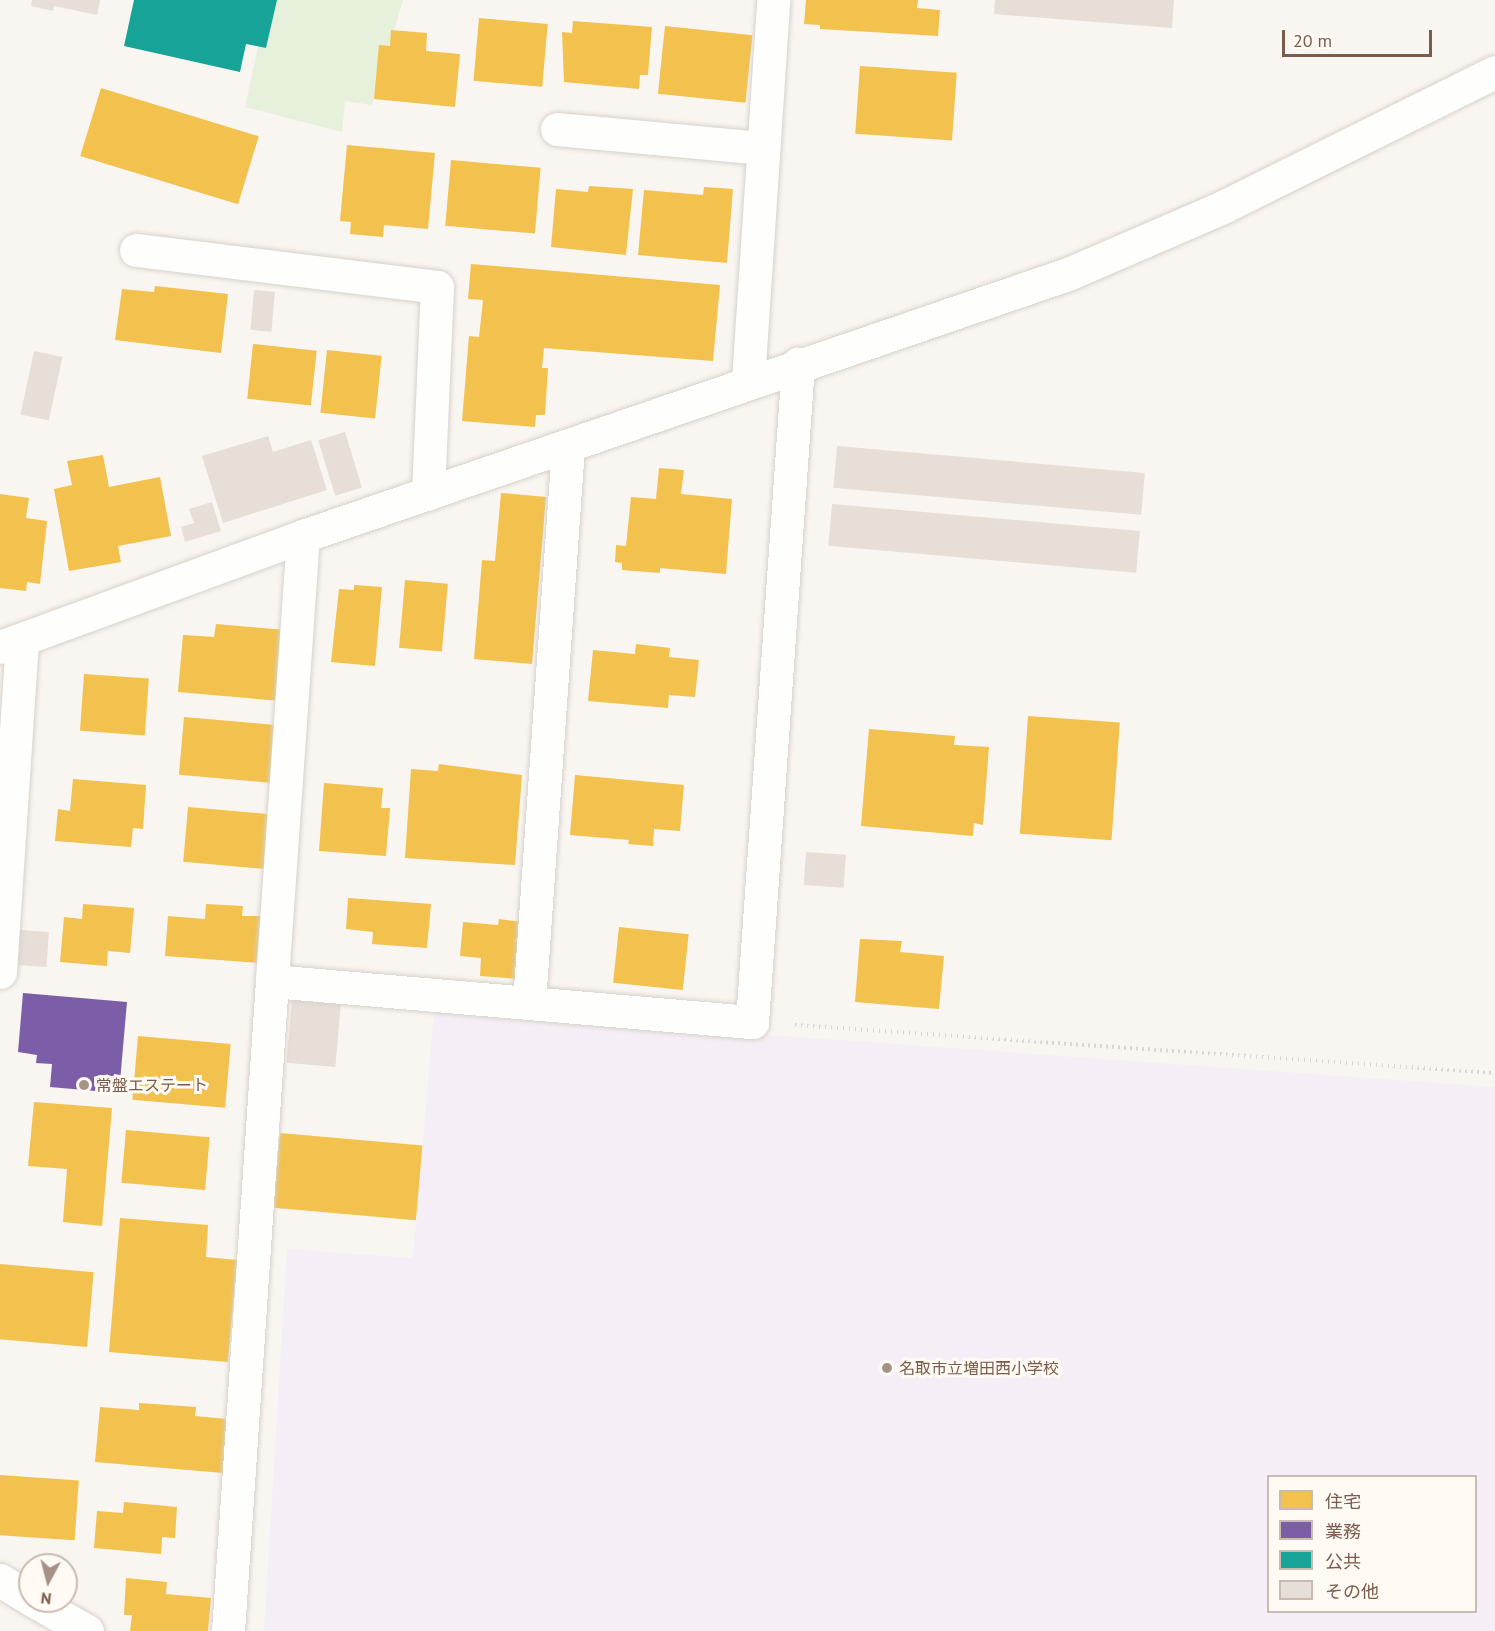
<!DOCTYPE html>
<html>
<head>
<meta charset="utf-8">
<style>
	body { margin:0 }
	#map { position:relative; width:1495px; height:1631px; overflow:hidden; background:#f9f5f0; font-family:"PT Sans","Noto Sans JP",sans-serif }
	div>[style] { position:absolute }
	[style*='--x'] { left:calc(var(--x)*1px); top:calc(var(--y)*1px); width:calc(var(--w)*1px); rotate:calc(var(--a)*1deg) }
	.education>* { inset:0; background:#f6eef6 }
	.green>* { inset:0; background:#e7f0db }
	.homes>* { inset:0; background:#f2c14e; transform-origin:0 0 }
	.offices>* { inset:0; background:#7b5ea7 }
	.public>* { inset:0; background:#17a398 }
	.building>* { inset:0; background:#e6ded7; transform-origin:0 0 }
	.path>* { height:4px; margin-top:-2px; transform-origin:0; background:repeating-linear-gradient(90deg,#dcd5d0 0 1.5px,transparent 0 6px) }
	.roads { filter:drop-shadow(0 0 2px #d7d1cb) drop-shadow(0 0 2px #d7d1cb) }
	.minor>* { height:33px; margin:-16.5px; padding:0 16.5px; transform-origin:16.5px; border-radius:16.5px; background:#fefefd }
	.dots>* { width:16px; height:16px; translate:-50% -50%; box-sizing:border-box; border:3px solid #fffaf3; border-radius:50% }
	span { translate:-50% -50%; white-space:nowrap; text-align:center; line-height:1.15; -webkit-text-stroke:6px #fffaf3; paint-order:stroke }
	.poi-label { font-size:16px; color:#7a5c4d }
	.left { translate:0 -50%; text-align:left }
	.legend { position:absolute; left:1267px; top:1475px; width:210px; height:138px; box-sizing:border-box; background:#fffaf3; border:2px solid #cabbb1; margin:0; padding:8px 10px; list-style:none; font-size:18px; color:#7a5c4d }
	.legend li { display:flex; align-items:center; gap:12px; height:30px }
	.legend b { width:30px; border:2px solid #cabbb1 }
	.north { position:absolute; left:18px; top:1553px; width:60px; height:60px; box-sizing:border-box; background:#fffaf3; border:2px solid #cabbb1; border-radius:50%; rotate:187deg; font-size:16px; font-weight:700; line-height:24px; text-align:center; color:#7a5c4d }
	.north::after { content:''; display:block; margin:auto; width:21px; height:27px; background:#a69286; clip-path:polygon(50% 0,100% 100%,50% 72%,0 100%) }
	.scale { position:absolute; left:1282px; top:30px; width:150px; height:27px; box-sizing:border-box; border:3px solid #7a5c4d; border-top:0; padding-left:8px; font-size:18px; line-height:21px; white-space:nowrap; color:#7a5c4d; -webkit-text-stroke:4px #fffaf3; paint-order:stroke }
</style>
</head>
<body>
<div id="map">
	<div class="education">
		<i style="clip-path:polygon(evenodd,434px 1011px,1495px 1087px,1495px 1631px,264px 1631px,287px 1249px,413px 1258px,434px 1011px,1268px 1476px,1476px 1476px,1476px 1612px,1268px 1612px,1268px 1476px)"></i>
	</div>
	<div class="green">
		<i style="clip-path:polygon(268px 0,403px 0,372px 105px,345px 101px,342px 132px,245px 107px)"></i>
	</div>
	<div class="homes">
		<i style="clip-path:polygon(806px 0,918px 0,917px 8px,940px 10px,938px 36px,820px 29px,820px 25px,804px 24px)"></i>
		<i style="left:479px;top:18px;width:69px;height:63px;rotate:5deg"></i>
		<i style="clip-path:polygon(573px 21px,652px 27px,648px 75px,640px 75px,639px 89px,564px 82px,562px 32px,572px 33px)"></i>
		<i style="left:665px;top:26px;width:88px;height:68px;rotate:6deg"></i>
		<i style="clip-path:polygon(391px 30px,427px 33px,426px 51px,460px 54px,455px 107px,374px 99px,379px 45px,390px 46px)"></i>
		<i style="left:860px;top:66px;width:97px;height:68px;rotate:4deg"></i>
		<i style="left:101px;top:88px;width:165px;height:71px;rotate:17deg"></i>
		<i style="clip-path:polygon(347px 145px,435px 153px,428px 229px,384px 225px,383px 237px,350px 234px,351px 222px,340px 221px)"></i>
		<i style="left:451px;top:160px;width:90px;height:66px;rotate:5deg"></i>
		<i style="clip-path:polygon(589px 186px,633px 189px,626px 255px,551px 247px,556px 189px,588px 192px)"></i>
		<i style="clip-path:polygon(704px 187px,733px 189px,727px 263px,638px 255px,644px 190px,703px 195px)"></i>
		<i style="clip-path:polygon(471px 264px,720px 285px,713px 361px,544px 348px,542px 368px,548px 368px,545px 415px,536px 415px,535px 427px,462px 421px,469px 336px,479px 337px,483px 300px,468px 299px)"></i>
		<i style="clip-path:polygon(155px 286px,228px 294px,221px 353px,115px 340px,122px 289px,154px 292px)"></i>
		<i style="left:253px;top:344px;width:64px;height:55px;rotate:6deg"></i>
		<i style="left:327px;top:350px;width:55px;height:63px;rotate:6deg"></i>
		<i style="clip-path:polygon(103px 455px,109px 487px,160px 477px,171px 536px,118px 546px,121px 562px,69px 571px,54px 489px,72px 485px,67px 461px)"></i>
		<i style="clip-path:polygon(659px 468px,684px 470px,681px 494px,732px 499px,726px 574px,660px 568px,660px 573px,622px 570px,622px 563px,615px 562px,616px 545px,626px 546px,631px 497px,656px 499px)"></i>
		<i style="clip-path:polygon(501px 493px,546px 497px,532px 664px,474px 659px,482px 560px,495px 561px)"></i>
		<i style="clip-path:polygon(0 494px,29px 498px,26px 518px,47px 521px,40px 584px,27px 582px,26px 591px,0 588px)"></i>
		<i style="left:405px;top:580px;width:43px;height:68px;rotate:5deg"></i>
		<i style="clip-path:polygon(354px 585px,382px 587px,375px 666px,331px 662px,339px 589px,354px 590px)"></i>
		<i style="clip-path:polygon(216px 624px,286px 630px,281px 701px,178px 692px,183px 635px,214px 637px)"></i>
		<i style="clip-path:polygon(636px 644px,670px 648px,669px 657px,699px 660px,695px 697px,669px 695px,668px 708px,588px 701px,593px 650px,635px 654px)"></i>
		<i style="left:84px;top:674px;width:65px;height:57px;rotate:4deg"></i>
		<i style="left:1028px;top:716px;width:92px;height:118px;rotate:4deg"></i>
		<i style="left:184px;top:717px;width:94px;height:58px;rotate:5deg"></i>
		<i style="clip-path:polygon(869px 729px,955px 736px,954px 745px,989px 747px,983px 825px,974px 823px,973px 836px,861px 826px)"></i>
		<i style="clip-path:polygon(439px 764px,522px 775px,515px 865px,405px 858px,411px 769px,438px 771px)"></i>
		<i style="clip-path:polygon(575px 775px,684px 785px,680px 831px,654px 829px,653px 846px,628px 844px,629px 840px,570px 835px)"></i>
		<i style="clip-path:polygon(73px 779px,146px 785px,143px 829px,133px 828px,131px 847px,55px 841px,58px 809px,70px 811px)"></i>
		<i style="clip-path:polygon(324px 783px,383px 788px,381px 808px,390px 808px,386px 856px,319px 851px)"></i>
		<i style="left:188px;top:807px;width:85px;height:55px;rotate:5deg"></i>
		<i style="clip-path:polygon(348px 898px,431px 904px,427px 948px,372px 944px,373px 932px,346px 929px)"></i>
		<i style="clip-path:polygon(83px 904px,134px 908px,130px 953px,108px 951px,107px 966px,60px 962px,64px 917px,82px 919px)"></i>
		<i style="clip-path:polygon(206px 904px,243px 906px,242px 916px,263px 916px,259px 963px,165px 956px,168px 916px,205px 919px)"></i>
		<i style="clip-path:polygon(499px 919px,523px 922px,519px 979px,480px 976px,481px 958px,460px 956px,463px 922px,498px 925px)"></i>
		<i style="left:619px;top:927px;width:70px;height:56px;rotate:6deg"></i>
		<i style="clip-path:polygon(860px 939px,902px 941px,900px 952px,944px 956px,939px 1009px,855px 1002px)"></i>
		<i style="left:138px;top:1036px;width:93px;height:64px;rotate:5deg"></i>
		<i style="clip-path:polygon(34px 1102px,112px 1108px,102px 1226px,63px 1222px,67px 1169px,28px 1166px)"></i>
		<i style="left:126px;top:1130px;width:84px;height:53px;rotate:5deg"></i>
		<i style="left:280px;top:1133px;width:143px;height:75px;rotate:5deg"></i>
		<i style="clip-path:polygon(120px 1218px,208px 1225px,206px 1257px,237px 1260px,228px 1362px,109px 1352px)"></i>
		<i style="left:0;top:1264px;width:94px;height:75px;rotate:5deg"></i>
		<i style="clip-path:polygon(139px 1403px,196px 1407px,195px 1416px,227px 1419px,223px 1473px,95px 1462px,100px 1407px,139px 1410px)"></i>
		<i style="left:0;top:1475px;width:79px;height:60px;rotate:4deg"></i>
		<i style="clip-path:polygon(124px 1502px,177px 1507px,175px 1538px,162px 1537px,161px 1554px,94px 1548px,97px 1511px,123px 1513px)"></i>
		<i style="clip-path:polygon(126px 1578px,167px 1582px,166px 1594px,211px 1598px,208px 1631px,130px 1631px,132px 1615px,124px 1615px)"></i>
	</div>
	<div class="offices">
		<i style="clip-path:polygon(23px 993px,127px 1002px,119px 1093px,50px 1087px,52px 1064px,36px 1063px,37px 1055px,18px 1052px)"></i>
	</div>
	<div class="public">
		<i style="clip-path:polygon(134px 0,277px 0,266px 48px,246px 44px,240px 72px,124px 46px)"></i>
	</div>
	<div class="building">
		<i style="clip-path:polygon(32px 0,100px 0,97px 15px,54px 6px,53px 11px,31px 6px)"></i>
		<i style="clip-path:polygon(995px 0,1174px 0,1172px 28px,994px 14px)"></i>
		<i style="left:254px;top:290px;width:21px;height:40px;rotate:5deg"></i>
		<i style="left:34px;top:351px;width:29px;height:65px;rotate:12deg"></i>
		<i style="left:345px;top:432px;width:58px;height:28px;rotate:73deg"></i>
		<i style="clip-path:polygon(268px 436px,273px 452px,311px 440px,327px 490px,223px 523px,202px 456px)"></i>
		<i style="left:837px;top:446px;width:309px;height:42px;rotate:5deg"></i>
		<i style="clip-path:polygon(212px 502px,221px 531px,185px 542px,181px 527px,194px 523px,189px 509px)"></i>
		<i style="left:832px;top:504px;width:309px;height:42px;rotate:5deg"></i>
		<i style="left:806px;top:852px;width:40px;height:33px;rotate:4deg"></i>
		<i style="left:20px;top:930px;width:29px;height:35px;rotate:4deg"></i>
		<i style="left:292px;top:1000px;width:49px;height:63px;rotate:5deg"></i>
	</div>
	<div class="path">
		<i style="--x:795;--y:1025;--w:702;--a:3.92"></i>
	</div>
	<div class="roads">
		<div class="minor">
			<i style="--x:557;--y:129;--w:207;--a:5.3"></i>
			<i style="--x:136;--y:250;--w:303;--a:7"></i>
			<i style="--x:437;--y:287;--w:207;--a:92.5"></i>
			<i style="--x:748;--y:381;--w:382;--a:-86.2"></i>
			<i style="--x:303;--y:536;--w:446;--a:94"></i>
			<i style="--x:272;--y:981;--w:482;--a:4.9"></i>
			<i style="--x:752;--y:1022;--w:660;--a:-86"></i>
			<i style="--x:0;--y:647;--w:323;--a:-20.1"></i>
			<i style="--x:303;--y:536;--w:809;--a:-18.91"></i>
			<i style="--x:1068;--y:274;--w:171;--a:-23.4"></i>
			<i style="--x:1225;--y:206;--w:301;--a:-26.4"></i>
			<i style="--x:0;--y:972;--w:333;--a:-86.2"></i>
			<i style="--x:529;--y:1003;--w:557;--a:-85.99"></i>
			<i style="--x:0;--y:1580;--w:36;--a:32"></i>
			<i style="--x:34;--y:1601;--w:61;--a:29.5"></i>
			<i style="--x:228;--y:1631;--w:651;--a:-86.13"></i>
		</div>
	</div>
	<div class="dots">
		<i style="left:84px;top:1085px;background:#a69286"></i>
		<i style="left:887px;top:1368px;background:#a69286"></i>
	</div>
	<div class="poi-label">
		<span class="left" style="left:96px;top:1085px">常盤エステート</span>
		<span class="left" style="left:899px;top:1368px">名取市立増田西小学校</span>
	</div>
	<ul class="legend">
	<li><b style="height:16px;background:#f2c14e"></b>住宅</li>
	<li><b style="height:16px;background:#7b5ea7"></b>業務</li>
	<li><b style="height:16px;background:#17a398"></b>公共</li>
	<li><b style="height:16px;background:#e6ded7"></b>その他</li>
	</ul>
	<div class="north">N</div>
	<div class="scale">20 m</div>
</div>
</body>
</html>
